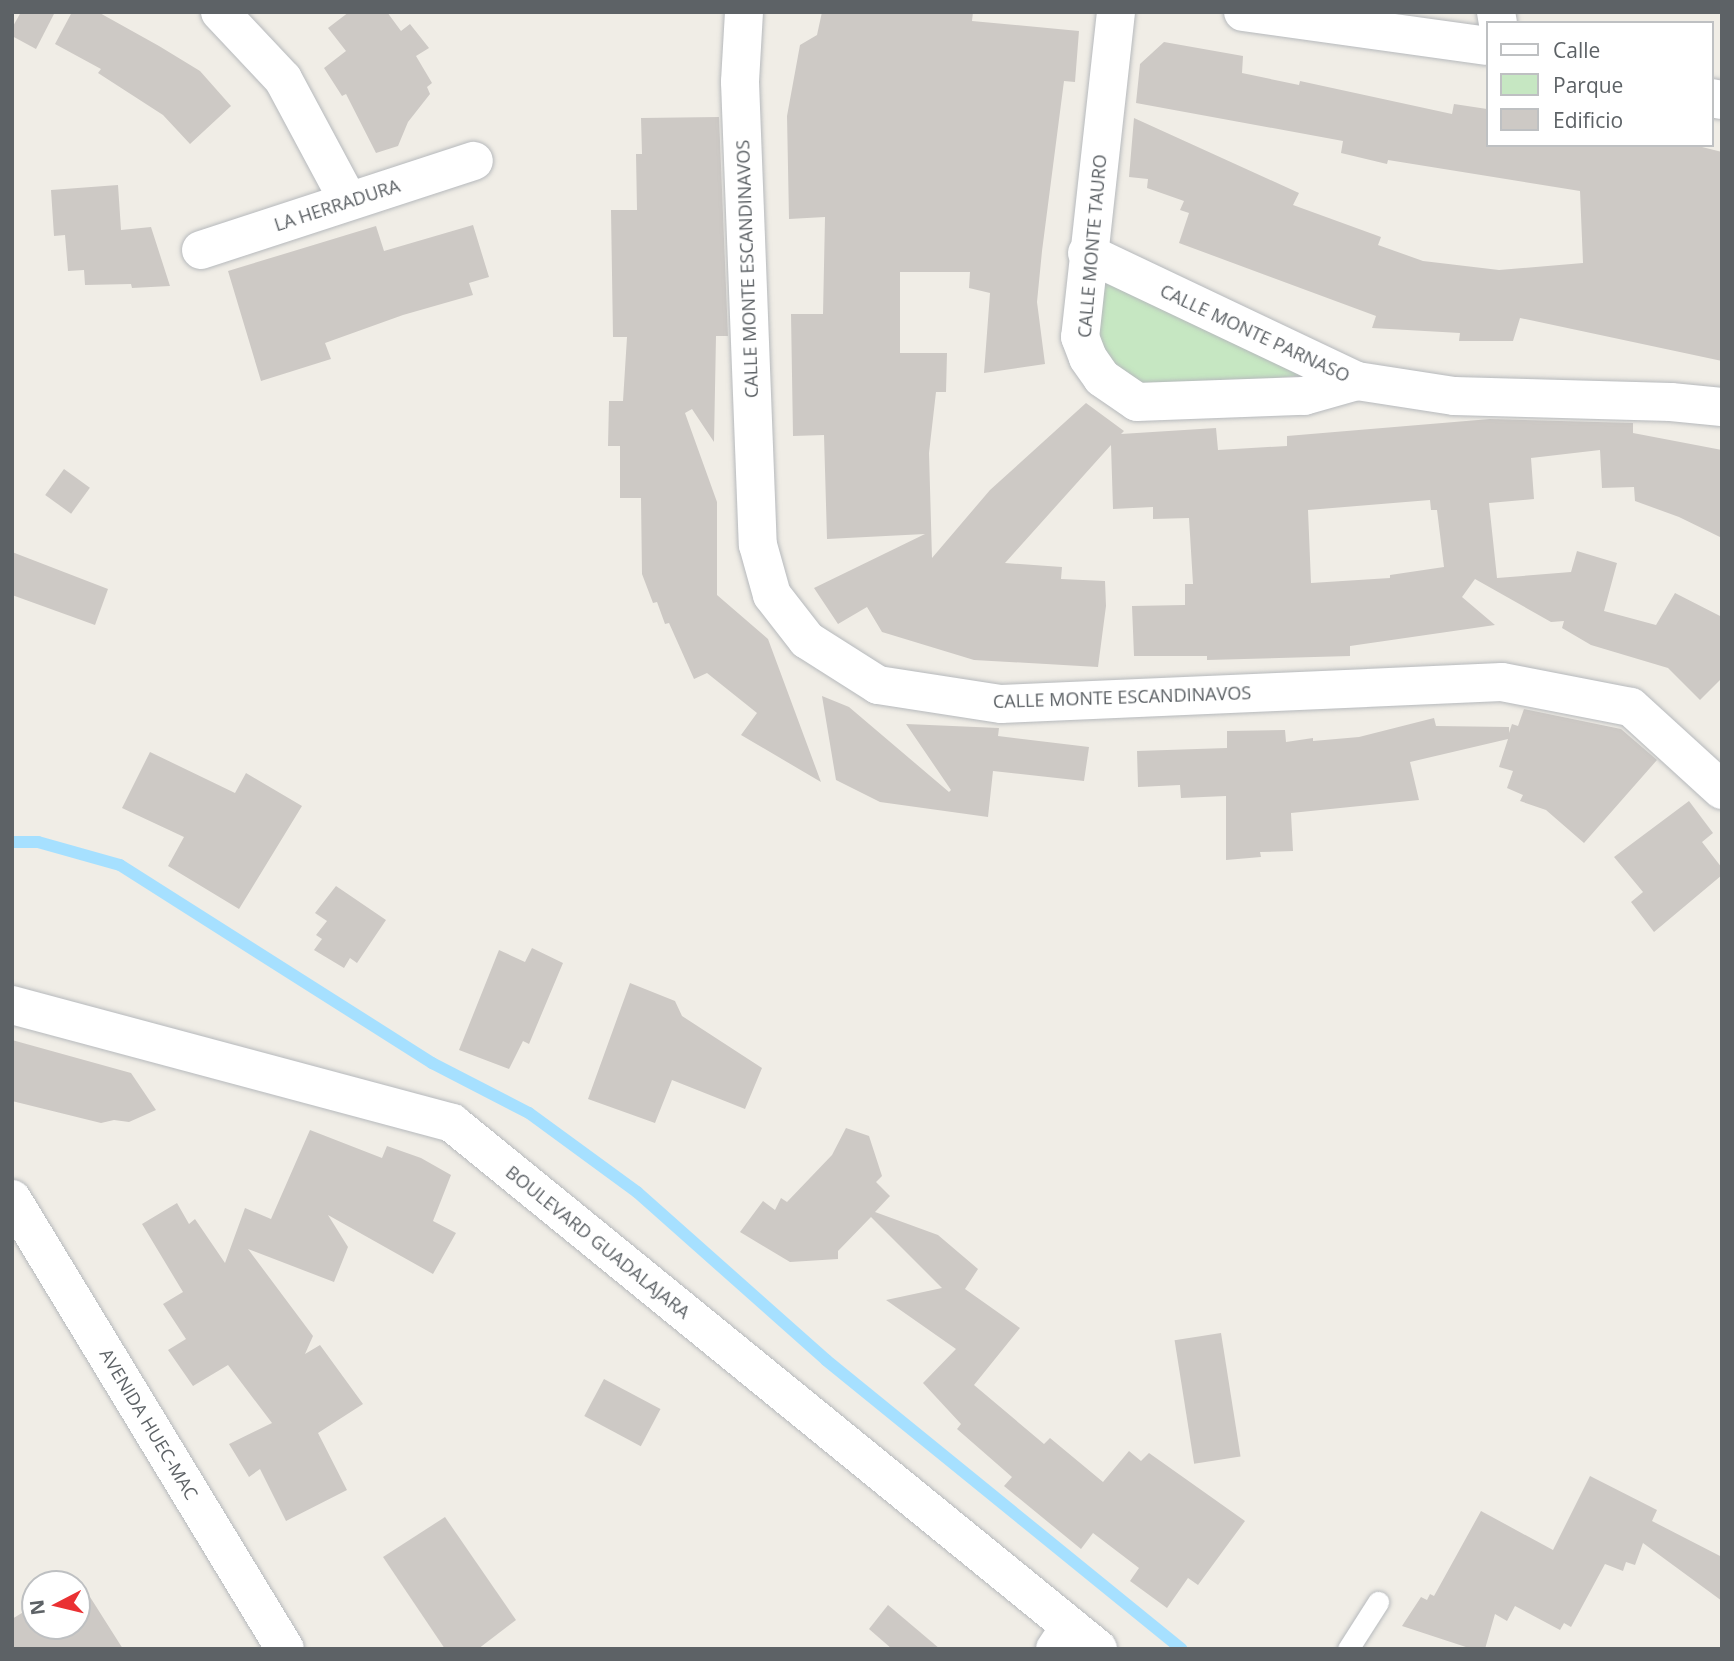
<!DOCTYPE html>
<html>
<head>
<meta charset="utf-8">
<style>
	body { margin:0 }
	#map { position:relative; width:1734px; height:1661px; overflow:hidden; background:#f0ede6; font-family:"Open Sans",sans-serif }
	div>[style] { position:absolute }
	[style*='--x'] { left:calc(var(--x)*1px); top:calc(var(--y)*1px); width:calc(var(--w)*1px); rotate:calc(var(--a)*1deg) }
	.green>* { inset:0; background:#c6e7c2 }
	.stream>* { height:12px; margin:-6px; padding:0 6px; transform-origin:6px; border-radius:6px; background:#a6e0ff }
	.building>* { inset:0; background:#cdc9c5; transform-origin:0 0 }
	.roads { filter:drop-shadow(0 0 2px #b6b9bc) drop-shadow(0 0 2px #b6b9bc) }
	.lane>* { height:21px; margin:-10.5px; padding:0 10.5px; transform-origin:10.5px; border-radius:10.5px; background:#fff }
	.street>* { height:38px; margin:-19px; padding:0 19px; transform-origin:19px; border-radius:19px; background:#fff }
	.secondary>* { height:38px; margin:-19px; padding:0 19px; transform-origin:19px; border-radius:19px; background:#fff }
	span { translate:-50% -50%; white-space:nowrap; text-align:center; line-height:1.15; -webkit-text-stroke:7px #fff; paint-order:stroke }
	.street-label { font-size:18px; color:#5d6266 }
	.frame { position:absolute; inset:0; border:14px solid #5d6266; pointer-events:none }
	.legend { position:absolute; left:1486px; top:21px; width:228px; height:126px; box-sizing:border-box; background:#fff; border:2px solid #bec0c2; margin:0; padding:9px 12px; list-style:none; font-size:21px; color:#5d6266 }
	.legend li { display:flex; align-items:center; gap:14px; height:35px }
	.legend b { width:35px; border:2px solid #bec0c2 }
	.north { position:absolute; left:21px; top:1570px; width:70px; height:70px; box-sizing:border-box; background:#fff; border:2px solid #bec0c2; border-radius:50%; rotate:263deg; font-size:19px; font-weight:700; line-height:28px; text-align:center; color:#5d6266 }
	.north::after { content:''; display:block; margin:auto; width:24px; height:32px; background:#ea3133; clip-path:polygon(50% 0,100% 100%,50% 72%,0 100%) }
</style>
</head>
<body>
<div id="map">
	<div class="green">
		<i style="clip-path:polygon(1101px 272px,1311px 375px,1151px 388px,1115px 366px,1102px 350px,1096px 324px)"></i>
	</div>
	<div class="stream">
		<i style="--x:12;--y:842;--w:26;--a:0"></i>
		<i style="--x:38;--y:842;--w:85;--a:15.7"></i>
		<i style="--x:120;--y:865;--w:370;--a:32.4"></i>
		<i style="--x:432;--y:1063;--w:109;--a:27.3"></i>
		<i style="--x:529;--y:1113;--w:134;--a:36.2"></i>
		<i style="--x:637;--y:1192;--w:253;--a:41.6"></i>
		<i style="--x:826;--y:1360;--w:458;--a:39.1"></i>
	</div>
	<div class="building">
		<i style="clip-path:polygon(21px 12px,55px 12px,36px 49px,12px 36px,12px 28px)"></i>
		<i style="clip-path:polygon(72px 12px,98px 12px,159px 46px,200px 71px,231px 106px,190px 144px,163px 115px,98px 73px,101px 69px,55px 44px)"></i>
		<i style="clip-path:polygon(349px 12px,387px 12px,401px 31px,410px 24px,429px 48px,416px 56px,432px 83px,427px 87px,430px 94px,408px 122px,398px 146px,376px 153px,346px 94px,342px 96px,324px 68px,346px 51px,328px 28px)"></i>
		<i style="clip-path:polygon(evenodd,822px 12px,973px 12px,972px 21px,1079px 31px,1075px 82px,1064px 81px,1042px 251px,1037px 302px,1045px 364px,984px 373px,990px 293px,969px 288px,970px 272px,900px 272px,900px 353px,947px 353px,946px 392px,936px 392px,929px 453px,932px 558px,990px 490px,1086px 403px,1124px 431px,1121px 434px,1216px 428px,1218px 450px,1287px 446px,1287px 436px,1490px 419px,1633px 423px,1633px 433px,1722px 450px,1722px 538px,1679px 517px,1635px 501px,1634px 487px,1602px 488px,1600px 450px,1531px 458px,1534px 499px,1489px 503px,1497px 578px,1571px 572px,1577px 551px,1617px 563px,1604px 611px,1656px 625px,1675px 593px,1722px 617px,1722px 678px,1700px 700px,1668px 668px,1591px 645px,1562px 628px,1564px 621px,1551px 622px,1475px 579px,1462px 597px,1495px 625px,1350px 646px,1350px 656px,1207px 660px,1207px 656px,1134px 656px,1132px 606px,1185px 605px,1185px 584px,1193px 584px,1189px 518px,1153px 519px,1153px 507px,1113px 509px,1111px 445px,1005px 563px,1062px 567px,1061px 579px,1105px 581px,1106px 606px,1098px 667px,974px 660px,882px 632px,867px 607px,838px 624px,814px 588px,925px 534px,827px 539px,824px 435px,793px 436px,791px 314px,823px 314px,825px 217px,789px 219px,787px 116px,800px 45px,817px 35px,822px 12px,1430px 500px,1431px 510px,1437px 510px,1444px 567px,1390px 575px,1390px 578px,1311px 583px,1308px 510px,1430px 500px)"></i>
		<i style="clip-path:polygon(1164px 42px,1243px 56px,1242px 73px,1299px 85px,1300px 81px,1452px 114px,1454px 104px,1487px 109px,1487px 145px,1694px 145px,1722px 152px,1722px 361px,1520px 318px,1513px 341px,1459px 341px,1460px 333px,1372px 328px,1376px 316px,1179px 243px,1189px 213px,1180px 210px,1184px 201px,1147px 188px,1148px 179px,1129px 177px,1134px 118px,1299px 193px,1293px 205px,1381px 237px,1378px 245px,1423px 261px,1499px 270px,1583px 263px,1580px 191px,1388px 160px,1387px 164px,1341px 153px,1343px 141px,1136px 103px,1140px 64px)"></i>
		<i style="clip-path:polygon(719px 117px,728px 336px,716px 336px,714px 442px,692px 409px,685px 413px,717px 502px,717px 595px,768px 639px,821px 782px,741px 735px,757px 713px,707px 673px,694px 679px,669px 623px,665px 624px,657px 602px,653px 603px,642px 574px,641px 498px,620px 498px,620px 446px,608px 446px,609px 401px,623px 401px,627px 337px,613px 337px,611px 210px,637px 210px,636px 154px,642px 154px,641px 118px)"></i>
		<i style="clip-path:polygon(118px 185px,121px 230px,151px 227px,170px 286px,132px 288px,131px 284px,85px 285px,84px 270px,68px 271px,65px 235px,54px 236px,51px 190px)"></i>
		<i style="clip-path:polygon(473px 225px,489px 277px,469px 283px,473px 295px,403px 315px,325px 343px,331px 359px,261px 381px,228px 271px,376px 226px,384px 251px)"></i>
		<i style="left:64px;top:469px;width:32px;height:32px;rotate:36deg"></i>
		<i style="clip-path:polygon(12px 552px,108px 589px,95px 625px,12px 595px)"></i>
		<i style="clip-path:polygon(822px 696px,849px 707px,949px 792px,951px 790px,906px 724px,999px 728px,998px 736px,1089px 747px,1084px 781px,993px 771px,988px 817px,880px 802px,836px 780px)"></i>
		<i style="clip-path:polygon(1524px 709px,1621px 729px,1657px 760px,1584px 843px,1546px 810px,1520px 801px,1523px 795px,1507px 788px,1513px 771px,1499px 767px,1508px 739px,1410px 762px,1419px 800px,1291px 813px,1293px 851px,1260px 852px,1261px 857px,1226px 860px,1226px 796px,1181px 798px,1180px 785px,1138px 787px,1137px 751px,1227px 748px,1227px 731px,1285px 730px,1286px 742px,1313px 738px,1313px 741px,1359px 737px,1434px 718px,1436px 726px,1509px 727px,1509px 733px,1512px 724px,1518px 726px)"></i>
		<i style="clip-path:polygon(150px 752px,235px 793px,246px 773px,302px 806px,239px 909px,168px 866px,184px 837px,122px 808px)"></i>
		<i style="clip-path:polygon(1689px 801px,1713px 833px,1702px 842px,1722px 868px,1722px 875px,1654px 932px,1631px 902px,1643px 892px,1614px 857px)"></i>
		<i style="clip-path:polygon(336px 886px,386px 920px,357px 963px,350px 958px,344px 968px,314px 950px,322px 939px,316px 935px,327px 921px,315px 913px)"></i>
		<i style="clip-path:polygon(532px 948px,563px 963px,529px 1044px,523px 1041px,509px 1069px,459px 1050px,499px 950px,525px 962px)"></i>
		<i style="clip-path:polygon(630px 983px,675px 1001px,682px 1016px,762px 1068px,745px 1109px,672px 1080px,655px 1123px,588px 1099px)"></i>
		<i style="clip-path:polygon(12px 1040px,131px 1073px,156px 1110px,129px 1122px,114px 1120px,101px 1123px,12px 1101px)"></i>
		<i style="clip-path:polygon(846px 1128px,869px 1136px,882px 1176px,876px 1182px,890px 1196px,875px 1212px,938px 1235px,978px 1269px,965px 1289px,1020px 1328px,974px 1385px,1044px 1444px,1050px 1438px,1103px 1482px,1129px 1451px,1141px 1461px,1149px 1453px,1245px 1521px,1198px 1585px,1188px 1578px,1167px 1608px,1130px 1581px,1139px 1568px,1093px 1533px,1081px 1549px,1004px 1486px,1012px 1477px,957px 1429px,961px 1424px,923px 1383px,956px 1349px,886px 1300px,942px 1288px,871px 1217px,838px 1251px,838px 1259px,790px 1262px,740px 1232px,763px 1201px,775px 1210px,781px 1198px,787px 1202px,832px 1155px)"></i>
		<i style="clip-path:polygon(310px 1130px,382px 1158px,387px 1146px,421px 1158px,451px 1175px,433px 1221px,456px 1233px,433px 1274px,328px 1215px,348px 1247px,334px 1282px,248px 1249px,313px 1336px,305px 1354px,320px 1345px,363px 1404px,318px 1433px,347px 1490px,286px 1521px,260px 1469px,249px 1477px,229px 1444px,272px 1423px,228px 1365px,193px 1386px,168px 1350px,186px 1339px,163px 1304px,183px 1292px,142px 1224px,177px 1203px,189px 1224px,195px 1219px,225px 1263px,245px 1208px,271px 1219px)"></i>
		<i style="left:1221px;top:1333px;width:125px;height:47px;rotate:81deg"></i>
		<i style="left:604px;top:1379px;width:64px;height:42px;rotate:28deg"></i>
		<i style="clip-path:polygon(1590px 1476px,1657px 1510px,1652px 1521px,1722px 1557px,1722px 1601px,1643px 1543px,1635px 1565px,1626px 1562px,1623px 1571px,1605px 1564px,1571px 1627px,1564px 1623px,1560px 1630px,1515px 1606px,1507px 1621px,1495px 1614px,1485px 1649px,1472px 1649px,1402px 1626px,1421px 1597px,1427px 1600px,1430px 1594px,1434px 1596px,1481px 1511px,1553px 1550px)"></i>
		<i style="clip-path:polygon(445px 1517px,516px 1620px,478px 1649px,445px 1649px,383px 1557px)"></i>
		<i style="clip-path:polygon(78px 1578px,123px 1649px,12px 1649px,12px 1619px,35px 1605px,35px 1626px,77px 1626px,77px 1584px,68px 1584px)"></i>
		<i style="clip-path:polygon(888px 1605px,940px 1649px,892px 1649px,869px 1629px)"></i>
	</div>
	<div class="roads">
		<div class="lane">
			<i style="--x:1348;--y:1649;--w:56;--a:-57.4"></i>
		</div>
		<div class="street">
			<i style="--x:220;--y:12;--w:92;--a:46.8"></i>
			<i style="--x:283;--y:79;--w:137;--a:61.8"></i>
			<i style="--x:744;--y:12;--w:70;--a:93.3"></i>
			<i style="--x:740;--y:82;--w:463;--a:87.8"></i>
			<i style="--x:758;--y:545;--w:52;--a:74.4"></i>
			<i style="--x:772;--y:595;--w:57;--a:52.1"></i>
			<i style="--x:807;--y:640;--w:84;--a:32.4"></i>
			<i style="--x:878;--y:685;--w:124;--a:8.8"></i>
			<i style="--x:1001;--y:704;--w:501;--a:-2.51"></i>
			<i style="--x:1502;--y:682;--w:131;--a:11"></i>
			<i style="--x:1631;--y:707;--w:123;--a:42.4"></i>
			<i style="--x:1116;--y:12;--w:327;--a:96.3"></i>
			<i style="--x:1080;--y:337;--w:22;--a:69"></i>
			<i style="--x:1088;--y:358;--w:24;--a:55"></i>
			<i style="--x:1102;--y:378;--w:42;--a:34.4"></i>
			<i style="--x:1137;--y:402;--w:167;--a:-2.1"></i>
			<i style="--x:1304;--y:396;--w:55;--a:-15.8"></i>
			<i style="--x:1496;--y:12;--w:11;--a:80"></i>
			<i style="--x:201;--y:250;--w:287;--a:-18.1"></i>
			<i style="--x:1087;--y:253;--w:299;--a:25.4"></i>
			<i style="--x:1357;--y:381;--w:98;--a:8.8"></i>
			<i style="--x:1454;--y:396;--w:217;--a:1.6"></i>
			<i style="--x:1671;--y:402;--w:51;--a:5.6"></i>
			<i style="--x:12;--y:1199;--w:526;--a:58.76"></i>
			<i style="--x:1055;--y:1649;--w:27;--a:-56"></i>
		</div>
		<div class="secondary">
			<i style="--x:1243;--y:12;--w:246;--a:7.9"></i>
			<i style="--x:1711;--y:98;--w:11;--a:10"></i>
			<i style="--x:12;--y:1005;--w:456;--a:15"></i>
			<i style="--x:452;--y:1123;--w:833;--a:39.15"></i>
		</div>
	</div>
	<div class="street-label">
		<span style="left:337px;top:205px;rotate:-18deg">LA HERRADURA</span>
		<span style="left:1092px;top:246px;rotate:-85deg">CALLE MONTE TAURO</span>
		<span style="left:747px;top:269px;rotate:-92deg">CALLE MONTE ESCANDINAVOS</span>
		<span style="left:1255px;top:333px;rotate:25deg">CALLE MONTE PARNASO</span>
		<span style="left:1122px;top:697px;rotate:-2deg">CALLE MONTE ESCANDINAVOS</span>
		<span style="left:598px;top:1242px;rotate:39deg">BOULEVARD GUADALAJARA</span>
		<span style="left:149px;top:1424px;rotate:59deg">AVENIDA HUEC-MAC</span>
	</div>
	<div class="frame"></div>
	<ul class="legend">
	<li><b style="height:9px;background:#fff"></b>Calle</li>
	<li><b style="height:19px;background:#c6e7c2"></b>Parque</li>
	<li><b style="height:19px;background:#cdc9c5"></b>Edificio</li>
	</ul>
	<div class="north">N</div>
</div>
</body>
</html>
